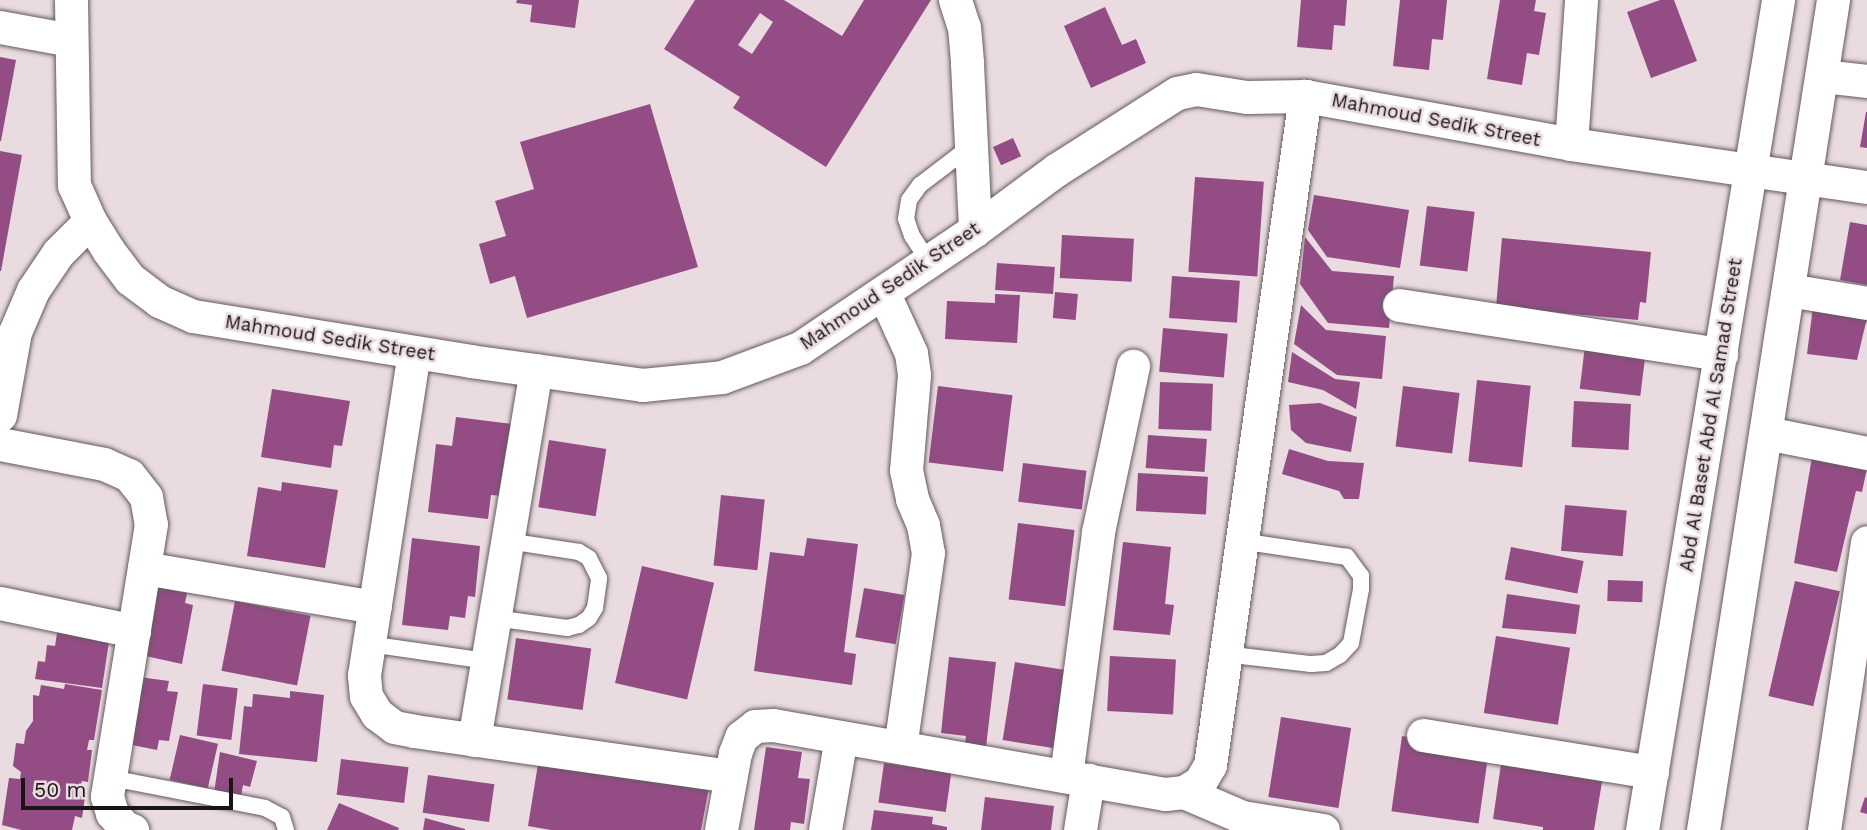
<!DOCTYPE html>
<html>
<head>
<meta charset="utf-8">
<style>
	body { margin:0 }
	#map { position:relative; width:1867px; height:830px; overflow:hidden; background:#e9dbe0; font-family:"Work Sans",sans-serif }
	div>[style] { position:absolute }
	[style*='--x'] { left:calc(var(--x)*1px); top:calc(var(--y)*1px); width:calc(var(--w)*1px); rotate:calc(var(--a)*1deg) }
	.building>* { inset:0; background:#944c85; transform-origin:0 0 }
	.roads { filter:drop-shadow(0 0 2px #65595e) drop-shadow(0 0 2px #65595e) }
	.service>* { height:16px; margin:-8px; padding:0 8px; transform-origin:8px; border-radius:8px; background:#fff }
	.minor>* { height:33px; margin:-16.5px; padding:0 16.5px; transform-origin:16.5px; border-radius:16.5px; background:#fff }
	span { translate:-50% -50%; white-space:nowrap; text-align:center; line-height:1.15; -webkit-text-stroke:5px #e9dbe0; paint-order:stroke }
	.street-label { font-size:19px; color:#191516 }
	.scale { position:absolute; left:21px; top:778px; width:212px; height:32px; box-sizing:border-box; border:4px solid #191516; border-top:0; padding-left:9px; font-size:21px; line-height:24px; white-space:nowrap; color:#191516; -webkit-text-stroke:5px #e9dbe0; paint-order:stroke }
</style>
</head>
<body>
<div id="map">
	<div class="building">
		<i style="clip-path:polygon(517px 0,579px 0,575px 28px,530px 22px,532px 5px,516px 3px)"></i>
		<i style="clip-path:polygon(evenodd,695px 0,784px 0,842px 36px,864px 0,931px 0,826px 167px,733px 108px,740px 97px,664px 49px,695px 0,760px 13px,773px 22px,752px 54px,738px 45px,760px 13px)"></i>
		<i style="clip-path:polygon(1301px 0,1347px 0,1345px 26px,1334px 25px,1332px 50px,1297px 47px)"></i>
		<i style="clip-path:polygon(1400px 0,1447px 0,1443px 40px,1432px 39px,1429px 70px,1393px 66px)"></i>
		<i style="clip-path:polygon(1500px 0,1536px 0,1534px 11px,1546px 13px,1539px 55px,1527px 53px,1522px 85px,1487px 79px)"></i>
		<i style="clip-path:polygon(1660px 0,1674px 0,1697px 61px,1651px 78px,1627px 12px)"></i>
		<i style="clip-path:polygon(1105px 7px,1122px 45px,1136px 39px,1146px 63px,1091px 88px,1064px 26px)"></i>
		<i style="clip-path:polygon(0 57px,16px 60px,1px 141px,0 141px)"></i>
		<i style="clip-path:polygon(650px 104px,698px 267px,527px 318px,515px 276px,490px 284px,479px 244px,506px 236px,495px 201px,534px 189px,520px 142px)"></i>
		<i style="clip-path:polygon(1866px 112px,1867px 112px,1867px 148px,1860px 147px)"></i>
		<i style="left:1013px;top:138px;width:20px;height:22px;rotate:66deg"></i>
		<i style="clip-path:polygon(0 151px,22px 155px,1px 271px,0 271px)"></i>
		<i style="left:1195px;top:177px;width:69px;height:95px;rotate:4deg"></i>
		<i style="clip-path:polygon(1314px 195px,1409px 210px,1400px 268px,1327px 257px,1308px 230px)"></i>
		<i style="left:1427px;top:206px;width:48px;height:60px;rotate:7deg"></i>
		<i style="clip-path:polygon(1850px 222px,1867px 225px,1867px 285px,1840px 280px)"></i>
		<i style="left:1062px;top:235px;width:72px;height:43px;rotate:3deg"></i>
		<i style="clip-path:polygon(1305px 237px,1332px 271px,1394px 276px,1389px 328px,1328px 323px,1300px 284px)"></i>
		<i style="clip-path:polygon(1502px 238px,1651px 252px,1646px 303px,1640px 302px,1638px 320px,1496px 307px)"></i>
		<i style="left:997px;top:263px;width:58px;height:27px;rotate:4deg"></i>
		<i style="left:1172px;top:276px;width:68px;height:42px;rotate:4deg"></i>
		<i style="left:1055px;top:292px;width:23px;height:26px;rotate:5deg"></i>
		<i style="clip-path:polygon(995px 294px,1020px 295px,1017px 343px,945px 339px,947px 301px,995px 303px)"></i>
		<i style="clip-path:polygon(1814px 299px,1867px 318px,1857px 360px,1807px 354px)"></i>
		<i style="clip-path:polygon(1301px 305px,1326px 330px,1386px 336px,1382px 379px,1337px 375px,1294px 344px)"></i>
		<i style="left:1163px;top:328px;width:65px;height:44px;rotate:5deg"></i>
		<i style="left:1585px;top:346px;width:61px;height:43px;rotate:7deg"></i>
		<i style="clip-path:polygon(1292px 352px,1335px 379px,1360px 382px,1356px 409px,1323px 390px,1288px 382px)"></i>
		<i style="left:1477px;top:380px;width:54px;height:82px;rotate:6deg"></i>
		<i style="left:1160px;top:382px;width:53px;height:47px;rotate:2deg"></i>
		<i style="left:938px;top:386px;width:75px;height:77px;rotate:7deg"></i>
		<i style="left:1403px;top:386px;width:57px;height:61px;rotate:7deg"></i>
		<i style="clip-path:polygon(272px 389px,350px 401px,342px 446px,334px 445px,331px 468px,261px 457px)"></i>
		<i style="left:1574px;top:401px;width:57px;height:46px;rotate:3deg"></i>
		<i style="clip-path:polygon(1320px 403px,1357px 417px,1351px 452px,1306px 443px,1291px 430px,1289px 405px)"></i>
		<i style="clip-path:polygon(456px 417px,511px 424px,503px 496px,491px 495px,488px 519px,428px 512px,436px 444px,452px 446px)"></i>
		<i style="left:1148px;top:435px;width:59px;height:33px;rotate:4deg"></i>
		<i style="left:549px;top:440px;width:58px;height:68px;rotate:9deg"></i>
		<i style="clip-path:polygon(1289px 449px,1328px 461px,1364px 463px,1359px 499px,1344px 499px,1339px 491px,1282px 474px)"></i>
		<i style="clip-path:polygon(1812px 457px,1867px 468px,1862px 492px,1856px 491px,1837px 572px,1794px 563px)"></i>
		<i style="left:1023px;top:463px;width:64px;height:39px;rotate:7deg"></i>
		<i style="left:1138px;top:473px;width:70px;height:38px;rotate:3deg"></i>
		<i style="clip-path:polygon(282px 482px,338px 490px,325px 568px,247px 556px,258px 487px,281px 491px)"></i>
		<i style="left:721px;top:495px;width:44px;height:71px;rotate:6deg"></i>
		<i style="left:1565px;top:505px;width:62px;height:46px;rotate:5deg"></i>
		<i style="left:1018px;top:523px;width:57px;height:77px;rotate:7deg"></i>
		<i style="clip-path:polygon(412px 538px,480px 546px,475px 597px,468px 596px,465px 618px,450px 616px,448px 630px,402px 625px)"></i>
		<i style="clip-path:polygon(807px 538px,858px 544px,844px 652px,856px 654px,852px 685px,754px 671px,770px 552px,804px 556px)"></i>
		<i style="clip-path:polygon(1123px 542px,1171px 547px,1165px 604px,1174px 605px,1170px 635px,1113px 630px)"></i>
		<i style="left:1511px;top:547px;width:74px;height:33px;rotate:11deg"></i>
		<i style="left:642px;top:566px;width:74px;height:120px;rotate:13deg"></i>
		<i style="left:1608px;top:580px;width:35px;height:21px;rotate:2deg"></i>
		<i style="left:1795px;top:581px;width:46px;height:118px;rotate:13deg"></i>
		<i style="clip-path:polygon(155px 586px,187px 593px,185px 603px,193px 605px,182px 664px,141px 655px)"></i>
		<i style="left:864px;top:588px;width:41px;height:50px;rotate:10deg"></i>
		<i style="clip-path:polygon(1507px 594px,1580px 605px,1576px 634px,1502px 628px)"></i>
		<i style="left:235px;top:601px;width:77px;height:71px;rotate:11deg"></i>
		<i style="clip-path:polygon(58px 627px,110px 635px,102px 688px,35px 679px,38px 661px,45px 662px,47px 645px,55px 646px)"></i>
		<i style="left:1496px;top:636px;width:75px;height:78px;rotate:9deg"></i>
		<i style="left:516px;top:638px;width:76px;height:62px;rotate:8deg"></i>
		<i style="left:1110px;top:656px;width:66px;height:55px;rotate:3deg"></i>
		<i style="clip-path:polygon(949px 657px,996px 662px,986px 747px,965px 744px,966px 736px,941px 733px)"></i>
		<i style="left:1015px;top:662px;width:51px;height:79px;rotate:9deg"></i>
		<i style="clip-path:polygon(139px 677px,169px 681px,167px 691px,178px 692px,169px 741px,159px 740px,157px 750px,127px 744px)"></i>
		<i style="clip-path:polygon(65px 684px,102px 690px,94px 740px,89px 740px,87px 750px,92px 750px,88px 782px,82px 781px,78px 796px,85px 797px,82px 818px,75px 816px,72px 830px,21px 830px,2px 825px,9px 778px,20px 779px,21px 772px,13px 766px,16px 743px,24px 744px,26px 731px,33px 721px,33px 695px,39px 696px,41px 685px,64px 689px)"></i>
		<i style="left:203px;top:684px;width:35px;height:52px;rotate:7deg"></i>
		<i style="clip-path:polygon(290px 691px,324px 695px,317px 762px,239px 754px,244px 706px,252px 707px,253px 694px,290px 698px)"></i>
		<i style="left:1281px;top:717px;width:71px;height:81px;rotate:9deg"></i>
		<i style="left:180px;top:735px;width:39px;height:46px;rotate:13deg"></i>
		<i style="left:1402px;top:736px;width:88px;height:76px;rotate:8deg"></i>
		<i style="clip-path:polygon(766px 747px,802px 752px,798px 778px,810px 779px,804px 824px,791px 822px,790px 830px,754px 830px)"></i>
		<i style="clip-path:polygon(220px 752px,257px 761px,250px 787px,243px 785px,241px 796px,214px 793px)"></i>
		<i style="clip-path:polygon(539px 758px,710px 782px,701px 830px,551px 830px,528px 826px)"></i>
		<i style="left:341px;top:759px;width:68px;height:36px;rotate:7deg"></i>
		<i style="left:884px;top:763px;width:68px;height:40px;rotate:8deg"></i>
		<i style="clip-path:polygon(1501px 764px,1603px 776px,1594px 830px,1543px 830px,1543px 827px,1493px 819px)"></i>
		<i style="left:428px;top:775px;width:67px;height:38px;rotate:8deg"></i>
		<i style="clip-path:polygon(985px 797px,1054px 806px,1051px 830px,981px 830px)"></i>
		<i style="clip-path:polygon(1865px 797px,1867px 798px,1867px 814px,1860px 812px)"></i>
		<i style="clip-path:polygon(339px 803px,399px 828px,398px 830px,327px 830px)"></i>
		<i style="clip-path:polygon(874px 810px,933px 817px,932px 824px,947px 827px,947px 830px,871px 830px)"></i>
		<i style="clip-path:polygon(425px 818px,465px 829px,465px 830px,423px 830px)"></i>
	</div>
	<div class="roads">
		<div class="service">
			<i style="--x:929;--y:262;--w:31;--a:-123"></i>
			<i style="--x:912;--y:236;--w:18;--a:-109"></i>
			<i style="--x:906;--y:219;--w:19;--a:-81"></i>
			<i style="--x:909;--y:200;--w:19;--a:-54"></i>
			<i style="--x:920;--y:185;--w:64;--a:-37.4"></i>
			<i style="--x:494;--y:618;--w:74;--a:7.8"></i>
			<i style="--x:567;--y:628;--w:12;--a:-14"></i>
			<i style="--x:579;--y:625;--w:12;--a:-35"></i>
			<i style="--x:589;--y:618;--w:12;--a:-59"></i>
			<i style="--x:595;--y:608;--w:30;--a:-82"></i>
			<i style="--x:599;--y:578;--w:22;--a:-117"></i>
			<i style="--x:589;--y:558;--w:12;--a:-149"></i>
			<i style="--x:579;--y:552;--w:73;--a:-171.3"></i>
			<i style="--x:369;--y:644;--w:119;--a:8.2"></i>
			<i style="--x:1224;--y:654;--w:88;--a:6.6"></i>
			<i style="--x:1311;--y:664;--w:15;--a:-4"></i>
			<i style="--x:1326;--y:663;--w:16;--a:-30"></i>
			<i style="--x:1340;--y:655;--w:16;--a:-47"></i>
			<i style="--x:1351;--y:643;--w:55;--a:-79.5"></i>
			<i style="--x:1361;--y:589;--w:13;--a:-90"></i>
			<i style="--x:1361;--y:576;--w:24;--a:-126"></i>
			<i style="--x:1347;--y:557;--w:108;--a:-171.5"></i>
			<i style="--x:111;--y:778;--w:157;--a:11"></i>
			<i style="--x:265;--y:808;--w:19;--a:28"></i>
			<i style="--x:282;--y:817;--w:14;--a:73"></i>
		</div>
		<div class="minor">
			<i style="--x:71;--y:0;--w:185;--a:89.1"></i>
			<i style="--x:74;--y:185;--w:39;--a:66"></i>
			<i style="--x:90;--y:221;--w:34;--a:58"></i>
			<i style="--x:108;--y:250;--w:36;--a:53"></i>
			<i style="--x:130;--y:279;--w:36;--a:37"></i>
			<i style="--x:159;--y:301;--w:37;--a:24"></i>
			<i style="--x:193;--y:316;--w:281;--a:9.2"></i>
			<i style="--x:470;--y:361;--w:174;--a:7.9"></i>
			<i style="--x:642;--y:385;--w:80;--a:-5.7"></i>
			<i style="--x:722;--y:377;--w:83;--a:-20.4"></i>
			<i style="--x:800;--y:348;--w:211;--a:-34"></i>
			<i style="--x:975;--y:230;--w:101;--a:-36.5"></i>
			<i style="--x:1056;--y:170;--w:143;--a:-32.5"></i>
			<i style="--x:1177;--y:93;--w:19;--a:-12"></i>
			<i style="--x:1196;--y:89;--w:51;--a:9.1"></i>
			<i style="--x:1246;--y:97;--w:59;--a:-1"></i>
			<i style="--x:1305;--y:96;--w:270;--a:10.2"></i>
			<i style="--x:1571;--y:144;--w:299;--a:8.3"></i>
			<i style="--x:955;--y:0;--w:28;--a:72"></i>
			<i style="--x:964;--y:27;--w:37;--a:85"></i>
			<i style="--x:967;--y:64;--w:166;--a:87.2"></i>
			<i style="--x:0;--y:27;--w:72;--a:10.4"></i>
			<i style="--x:1822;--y:76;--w:45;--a:6.3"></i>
			<i style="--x:1571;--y:144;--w:144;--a:-86"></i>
			<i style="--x:1788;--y:290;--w:80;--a:9.3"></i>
			<i style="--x:884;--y:294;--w:65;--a:65.4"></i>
			<i style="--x:911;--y:353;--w:22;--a:82"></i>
			<i style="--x:914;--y:375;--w:95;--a:94.8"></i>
			<i style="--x:906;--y:470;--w:30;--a:78"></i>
			<i style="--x:912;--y:499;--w:28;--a:67"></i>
			<i style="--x:923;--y:525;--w:28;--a:80"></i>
			<i style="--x:928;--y:553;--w:196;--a:98.2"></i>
			<i style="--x:1399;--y:305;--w:326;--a:8.7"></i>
			<i style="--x:414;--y:352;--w:327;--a:98.8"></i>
			<i style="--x:364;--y:675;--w:21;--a:85"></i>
			<i style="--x:366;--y:696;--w:21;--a:59"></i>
			<i style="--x:377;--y:714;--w:21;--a:37"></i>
			<i style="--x:394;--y:727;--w:20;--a:11"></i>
			<i style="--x:414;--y:731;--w:319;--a:8.1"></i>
			<i style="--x:0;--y:415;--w:84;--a:-79.8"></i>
			<i style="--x:15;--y:332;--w:46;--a:-66.8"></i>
			<i style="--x:33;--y:290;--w:45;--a:-56"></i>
			<i style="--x:58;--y:253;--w:45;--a:-45"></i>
			<i style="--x:1766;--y:433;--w:103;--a:11.2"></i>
			<i style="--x:0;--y:444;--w:106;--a:10.9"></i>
			<i style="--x:104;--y:464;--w:27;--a:24"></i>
			<i style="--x:129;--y:475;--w:28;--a:52"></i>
			<i style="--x:146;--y:497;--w:27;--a:80"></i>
			<i style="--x:151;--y:524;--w:276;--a:99.2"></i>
			<i style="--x:107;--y:796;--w:18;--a:74"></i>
			<i style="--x:112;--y:813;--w:18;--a:49"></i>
			<i style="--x:124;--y:827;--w:9;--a:21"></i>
			<i style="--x:144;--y:568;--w:234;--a:9.6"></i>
			<i style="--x:0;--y:603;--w:137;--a:11.8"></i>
			<i style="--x:1423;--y:735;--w:232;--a:9.2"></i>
			<i style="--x:474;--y:740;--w:375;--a:-80.5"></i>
			<i style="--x:1066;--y:776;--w:246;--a:-82.5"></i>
			<i style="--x:1098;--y:532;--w:170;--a:-78.1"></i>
			<i style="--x:1184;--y:792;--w:63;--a:23.3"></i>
			<i style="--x:1242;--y:817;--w:82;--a:9.1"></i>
			<i style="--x:721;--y:830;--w:78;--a:-79.7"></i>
			<i style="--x:735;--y:753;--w:17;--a:-69"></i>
			<i style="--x:741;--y:737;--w:18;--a:-38"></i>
			<i style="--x:755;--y:726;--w:18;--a:-3"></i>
			<i style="--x:773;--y:725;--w:398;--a:10"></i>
			<i style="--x:1165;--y:794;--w:19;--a:-6"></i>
			<i style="--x:1184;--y:792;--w:19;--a:-32"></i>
			<i style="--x:1200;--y:782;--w:20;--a:-60"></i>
			<i style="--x:1210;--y:765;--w:676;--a:-81.92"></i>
			<i style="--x:825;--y:830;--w:94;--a:-80.2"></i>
			<i style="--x:1080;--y:830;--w:51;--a:-80.9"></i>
			<i style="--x:1642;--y:830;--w:841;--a:-80.69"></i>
			<i style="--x:1703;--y:830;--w:840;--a:-81.1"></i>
			<i style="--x:1824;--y:830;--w:291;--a:-81.5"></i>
		</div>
	</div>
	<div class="street-label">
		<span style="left:1436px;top:120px;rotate:11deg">Mahmoud Sedik Street</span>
		<span style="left:890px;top:286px;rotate:-34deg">Mahmoud Sedik Street</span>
		<span style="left:330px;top:338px;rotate:9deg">Mahmoud Sedik Street</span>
		<span style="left:1711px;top:415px;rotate:-81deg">Abd Al Baset Abd Al Samad Street</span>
	</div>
	<div class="scale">50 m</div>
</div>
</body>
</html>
